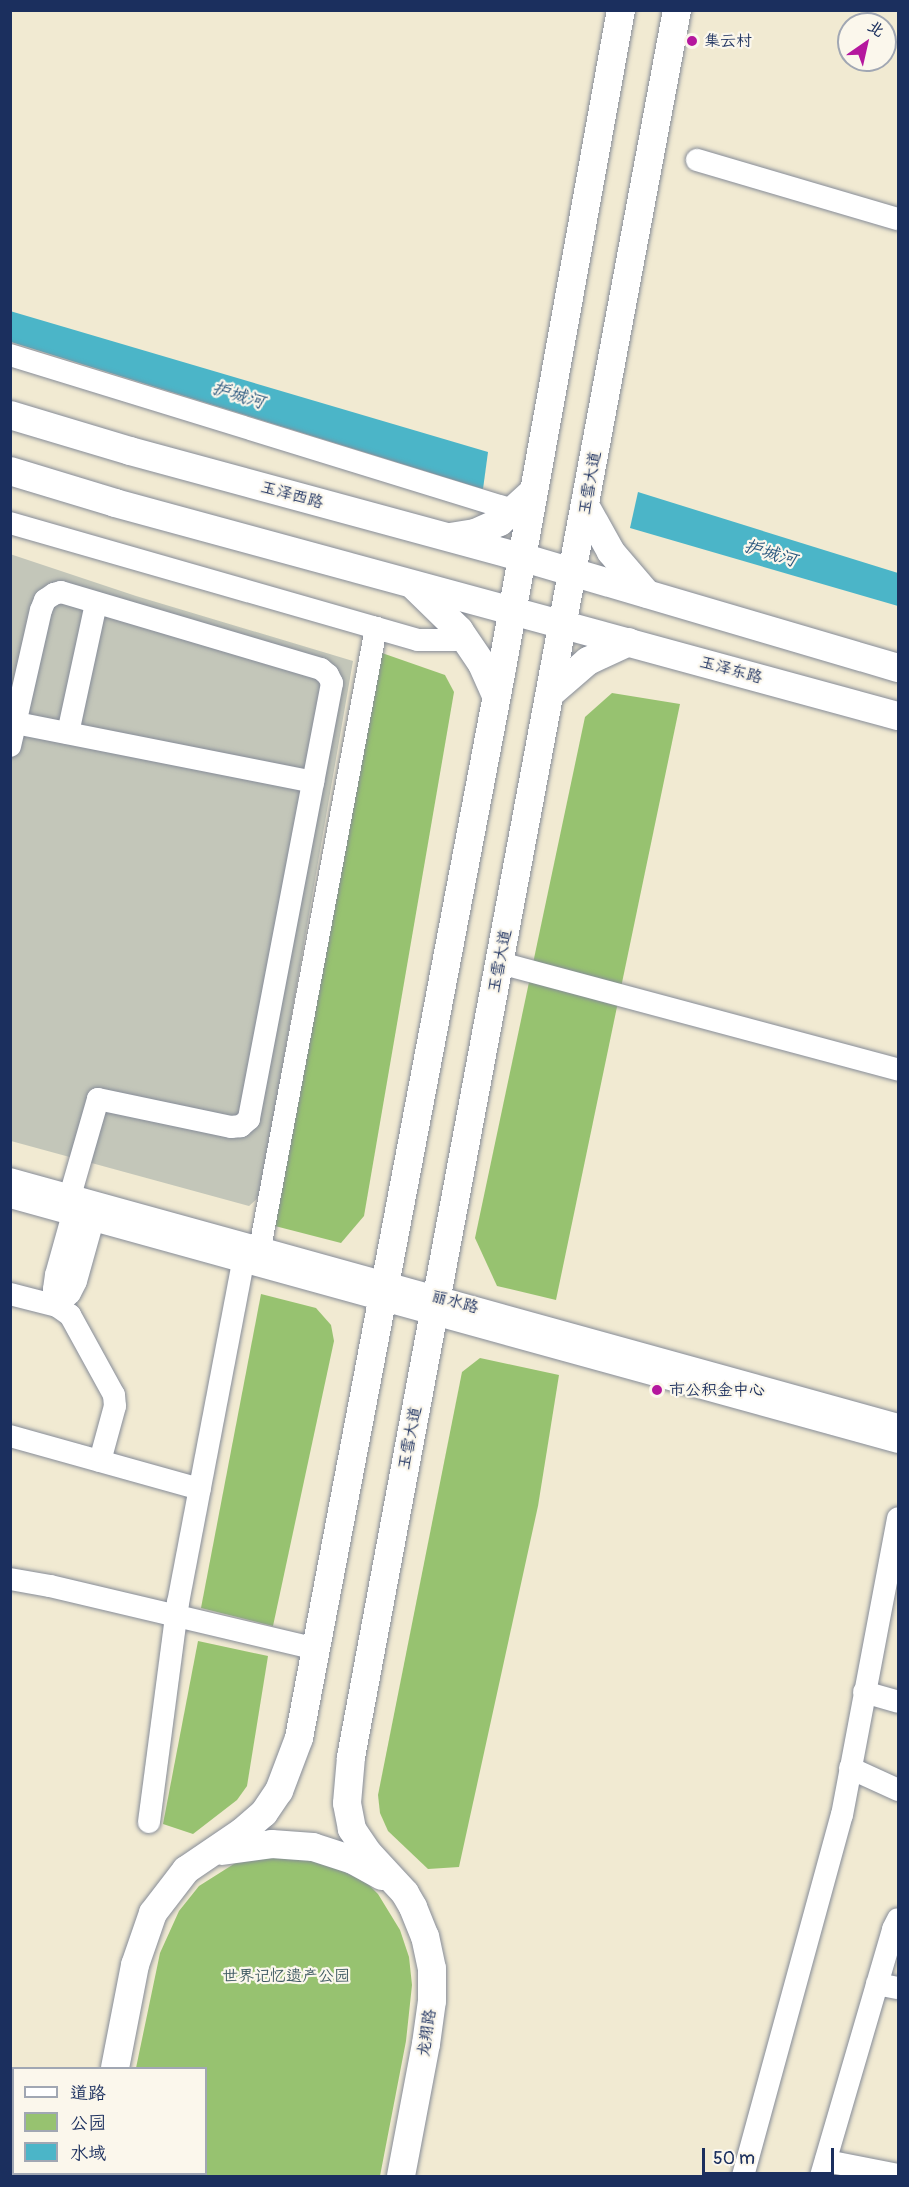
<!DOCTYPE html>
<html>
<head>
<meta charset="utf-8">
<style>
	body { margin:0 }
	#map { position:relative; width:909px; height:2187px; overflow:hidden; background:#f1ead2; font-family:Pangolin,"LXGW WenKai TC",sans-serif }
	div>[style] { position:absolute }
	[style*='--x'] { left:calc(var(--x)*1px); top:calc(var(--y)*1px); width:calc(var(--w)*1px); rotate:calc(var(--a)*1deg) }
	.industrial>* { inset:0; background:#c3c6b9 }
	.green>* { inset:0; background:#97c270 }
	.water>* { inset:0; background:#4bb5c8 }
	.roads { filter:drop-shadow(0 0 2px #868c98) drop-shadow(0 0 2px #868c98) }
	.minor>* { height:22px; margin:-11px; padding:0 11px; transform-origin:11px; border-radius:11px; background:#fff }
	.major>* { height:28px; margin:-14px; padding:0 14px; transform-origin:14px; border-radius:14px; background:#fff }
	.dots>* { width:16px; height:16px; translate:-50% -50%; box-sizing:border-box; border:3px solid #fbf7ec; border-radius:50% }
	span { translate:-50% -50%; white-space:nowrap; text-align:center; line-height:1.15; -webkit-text-stroke:4.5px #fbf7ec; paint-order:stroke }
	.poi-label { font-size:16px; color:#1b2f5e }
	.left { translate:0 -50%; text-align:left }
	.street-label { font-size:16px; color:#1b2f5e }
	.park-label { font-size:16px; color:#405b63 }
	.water-label { font-size:18px; color:#29577e; font-style:italic }
	.frame { position:absolute; inset:0; border:12px solid #1b2f5e; pointer-events:none }
	.legend { position:absolute; left:12px; top:2067px; width:195px; height:108px; box-sizing:border-box; background:#fbf7ec; border:2px solid #a1a7b3; margin:0; padding:8px 10px; list-style:none; font-size:18px; color:#1b2f5e }
	.legend li { display:flex; align-items:center; gap:12px; height:30px }
	.legend b { width:30px; border:2px solid #a1a7b3 }
	.north { position:absolute; left:837px; top:12px; width:60px; height:60px; box-sizing:border-box; background:#fbf7ec; border:2px solid #a1a7b3; border-radius:50%; rotate:34deg; font-size:16px; font-weight:700; line-height:24px; text-align:center; color:#1b2f5e }
	.north::after { content:''; display:block; margin:auto; width:21px; height:27px; background:#b5179e; clip-path:polygon(50% 0,100% 100%,50% 72%,0 100%) }
	.scale { position:absolute; left:702px; top:2148px; width:132px; height:27px; box-sizing:border-box; border:3px solid #1b2f5e; border-top:0; padding-left:8px; font-size:18px; line-height:21px; white-space:nowrap; color:#1b2f5e; -webkit-text-stroke:4px #fbf7ec; paint-order:stroke }
</style>
</head>
<body>
<div id="map">
	<div class="industrial">
		<i style="clip-path:polygon(10px 554px,136px 596px,353px 661px,260px 1196px,249px 1206px,11px 1141px)"></i>
	</div>
	<div class="green">
		<i style="clip-path:polygon(382px 653px,445px 675px,454px 692px,364px 1216px,341px 1243px,275px 1226px)"></i>
		<i style="clip-path:polygon(612px 693px,680px 704px,556px 1300px,497px 1286px,475px 1238px,585px 717px)"></i>
		<i style="clip-path:polygon(261px 1294px,316px 1308px,331px 1325px,334px 1341px,273px 1626px,201px 1608px)"></i>
		<i style="clip-path:polygon(480px 1358px,559px 1375px,538px 1506px,459px 1867px,428px 1869px,388px 1831px,380px 1813px,378px 1795px,462px 1372px)"></i>
		<i style="clip-path:polygon(198px 1641px,268px 1656px,247px 1786px,237px 1800px,193px 1834px,163px 1824px)"></i>
		<i style="clip-path:polygon(305px 1854px,366px 1882px,378px 1894px,400px 1930px,409px 1957px,412px 1985px,406px 2041px,380px 2176px,115px 2176px,116px 2174px,206px 2174px,206px 2068px,136px 2068px,160px 1953px,179px 1911px,199px 1886px,237px 1862px)"></i>
	</div>
	<div class="water">
		<i style="clip-path:polygon(10px 311px,488px 452px,483px 489px,11px 342px)"></i>
		<i style="clip-path:polygon(638px 492px,898px 573px,898px 606px,630px 528px)"></i>
	</div>
	<div class="roads">
		<div class="minor">
			<i style="--x:697;--y:160;--w:209;--a:16.4"></i>
			<i style="--x:10;--y:355;--w:530;--a:17.13"></i>
			<i style="--x:10;--y:523;--w:424;--a:16"></i>
			<i style="--x:418;--y:640;--w:48;--a:0"></i>
			<i style="--x:16;--y:723;--w:303;--a:11.2"></i>
			<i style="--x:68;--y:733;--w:133;--a:-77.8"></i>
			<i style="--x:10;--y:746;--w:139;--a:-77.2"></i>
			<i style="--x:41;--y:610;--w:11;--a:-68"></i>
			<i style="--x:45;--y:600;--w:11;--a:-34"></i>
			<i style="--x:54;--y:594;--w:7;--a:-16"></i>
			<i style="--x:61;--y:592;--w:271;--a:16.5"></i>
			<i style="--x:321;--y:669;--w:9;--a:41"></i>
			<i style="--x:328;--y:675;--w:9;--a:63"></i>
			<i style="--x:332;--y:683;--w:444;--a:100.8"></i>
			<i style="--x:249;--y:1119;--w:11;--a:139"></i>
			<i style="--x:241;--y:1126;--w:10;--a:174"></i>
			<i style="--x:231;--y:1127;--w:136;--a:-168.1"></i>
			<i style="--x:98;--y:1099;--w:101;--a:106.1"></i>
			<i style="--x:500;--y:963;--w:412;--a:15"></i>
			<i style="--x:10;--y:1179;--w:921;--a:15.48"></i>
			<i style="--x:10;--y:1197;--w:921;--a:15.42"></i>
			<i style="--x:260;--y:1248;--w:631;--a:-79.4"></i>
			<i style="--x:10;--y:1294;--w:49;--a:14.3"></i>
			<i style="--x:57;--y:1306;--w:16;--a:35"></i>
			<i style="--x:70;--y:1315;--w:91;--a:61.2"></i>
			<i style="--x:114;--y:1395;--w:11;--a:85"></i>
			<i style="--x:115;--y:1406;--w:57;--a:105.3"></i>
			<i style="--x:57;--y:1306;--w:18;--a:-45"></i>
			<i style="--x:70;--y:1293;--w:13;--a:-63"></i>
			<i style="--x:76;--y:1281;--w:63;--a:-74.4"></i>
			<i style="--x:57;--y:1306;--w:17;--a:-100"></i>
			<i style="--x:54;--y:1289;--w:14;--a:-82"></i>
			<i style="--x:56;--y:1275;--w:63;--a:-74.4"></i>
			<i style="--x:10;--y:1436;--w:197;--a:15.6"></i>
			<i style="--x:10;--y:1579;--w:41;--a:9.9"></i>
			<i style="--x:50;--y:1586;--w:274;--a:13.3"></i>
			<i style="--x:864;--y:1692;--w:35;--a:16"></i>
			<i style="--x:850;--y:1768;--w:53;--a:24.6"></i>
			<i style="--x:149;--y:1822;--w:221;--a:-82.5"></i>
			<i style="--x:178;--y:1603;--w:348;--a:-79.2"></i>
			<i style="--x:877;--y:1984;--w:21;--a:11"></i>
			<i style="--x:826;--y:2161;--w:73;--a:11"></i>
			<i style="--x:10;--y:2174;--w:10;--a:11"></i>
			<i style="--x:743;--y:2176;--w:374;--a:-74.7"></i>
			<i style="--x:842;--y:1815;--w:302;--a:-79.3"></i>
			<i style="--x:821;--y:2176;--w:257;--a:-73.7"></i>
			<i style="--x:893;--y:1929;--w:11;--a:-63"></i>
		</div>
		<div class="major">
			<i style="--x:10;--y:415;--w:125;--a:16.7"></i>
			<i style="--x:130;--y:451;--w:405;--a:15.2"></i>
			<i style="--x:521;--y:557;--w:393;--a:16.4"></i>
			<i style="--x:10;--y:471;--w:110;--a:16.9"></i>
			<i style="--x:115;--y:503;--w:811;--a:15.22"></i>
			<i style="--x:586;--y:507;--w:51;--a:60.9"></i>
			<i style="--x:611;--y:552;--w:55;--a:49.4"></i>
			<i style="--x:450;--y:537;--w:25;--a:-9"></i>
			<i style="--x:475;--y:533;--w:27;--a:-24"></i>
			<i style="--x:500;--y:522;--w:45;--a:-42.3"></i>
			<i style="--x:415;--y:587;--w:62;--a:44.3"></i>
			<i style="--x:459;--y:630;--w:41;--a:55.9"></i>
			<i style="--x:482;--y:664;--w:35;--a:66"></i>
			<i style="--x:551;--y:693;--w:49;--a:-40.9"></i>
			<i style="--x:588;--y:661;--w:45;--a:-24.9"></i>
			<i style="--x:222;--y:1851;--w:50;--a:-8"></i>
			<i style="--x:272;--y:1844;--w:41;--a:4.2"></i>
			<i style="--x:313;--y:1847;--w:42;--a:18"></i>
			<i style="--x:353;--y:1860;--w:33;--a:29"></i>
			<i style="--x:115;--y:2068;--w:105;--a:-79"></i>
			<i style="--x:135;--y:1965;--w:55;--a:-70.9"></i>
			<i style="--x:153;--y:1913;--w:54;--a:-52.5"></i>
			<i style="--x:186;--y:1870;--w:68;--a:-34.2"></i>
			<i style="--x:242;--y:1832;--w:29;--a:-41"></i>
			<i style="--x:264;--y:1813;--w:27;--a:-56"></i>
			<i style="--x:279;--y:1791;--w:57;--a:-69.3"></i>
			<i style="--x:299;--y:1738;--w:1083;--a:-79.25"></i>
			<i style="--x:501;--y:674;--w:675;--a:-79.76"></i>
			<i style="--x:94;--y:2176;--w:2;--a:-90"></i>
			<i style="--x:401;--y:2176;--w:134;--a:-79.3"></i>
			<i style="--x:426;--y:2044;--w:43;--a:-82.1"></i>
			<i style="--x:432;--y:2001;--w:32;--a:-90"></i>
			<i style="--x:432;--y:1969;--w:33;--a:-102"></i>
			<i style="--x:425;--y:1937;--w:32;--a:-112"></i>
			<i style="--x:413;--y:1907;--w:16;--a:-120"></i>
			<i style="--x:405;--y:1893;--w:54;--a:-132.8"></i>
			<i style="--x:368;--y:1853;--w:29;--a:-124"></i>
			<i style="--x:352;--y:1829;--w:26;--a:-101"></i>
			<i style="--x:347;--y:1803;--w:46;--a:-85"></i>
			<i style="--x:351;--y:1757;--w:1777;--a:-79.43"></i>
		</div>
	</div>
	<div class="dots">
		<i style="left:692px;top:41px;background:#b5179e"></i>
		<i style="left:657px;top:1390px;background:#b5179e"></i>
	</div>
	<div class="poi-label">
		<span class="left" style="left:704px;top:41px">集云村</span>
		<span class="left" style="left:669px;top:1390px">市公积金中心</span>
	</div>
	<div class="street-label">
		<span style="left:590px;top:483px;rotate:-80deg">玉雪大道</span>
		<span style="left:292px;top:495px;rotate:15deg">玉泽西路</span>
		<span style="left:731px;top:670px;rotate:15deg">玉泽东路</span>
		<span style="left:500px;top:961px;rotate:-79deg">玉雪大道</span>
		<span style="left:455px;top:1302px;rotate:15deg">丽水路</span>
		<span style="left:410px;top:1438px;rotate:-79deg">玉雪大道</span>
		<span style="left:427px;top:2033px;rotate:-82deg">龙翔路</span>
	</div>
	<div class="park-label">
		<span style="left:286px;top:1976px">世界记忆遗产公园</span>
	</div>
	<div class="water-label">
		<span style="left:238px;top:396px;rotate:17deg">护城河</span>
		<span style="left:770px;top:554px;rotate:17deg">护城河</span>
	</div>
	<div class="frame"></div>
	<ul class="legend">
	<li><b style="height:8px;background:#fff"></b>道路</li>
	<li><b style="height:16px;background:#97c270"></b>公园</li>
	<li><b style="height:16px;background:#4bb5c8"></b>水域</li>
	</ul>
	<div class="north">北</div>
	<div class="scale">50 m</div>
</div>
</body>
</html>
